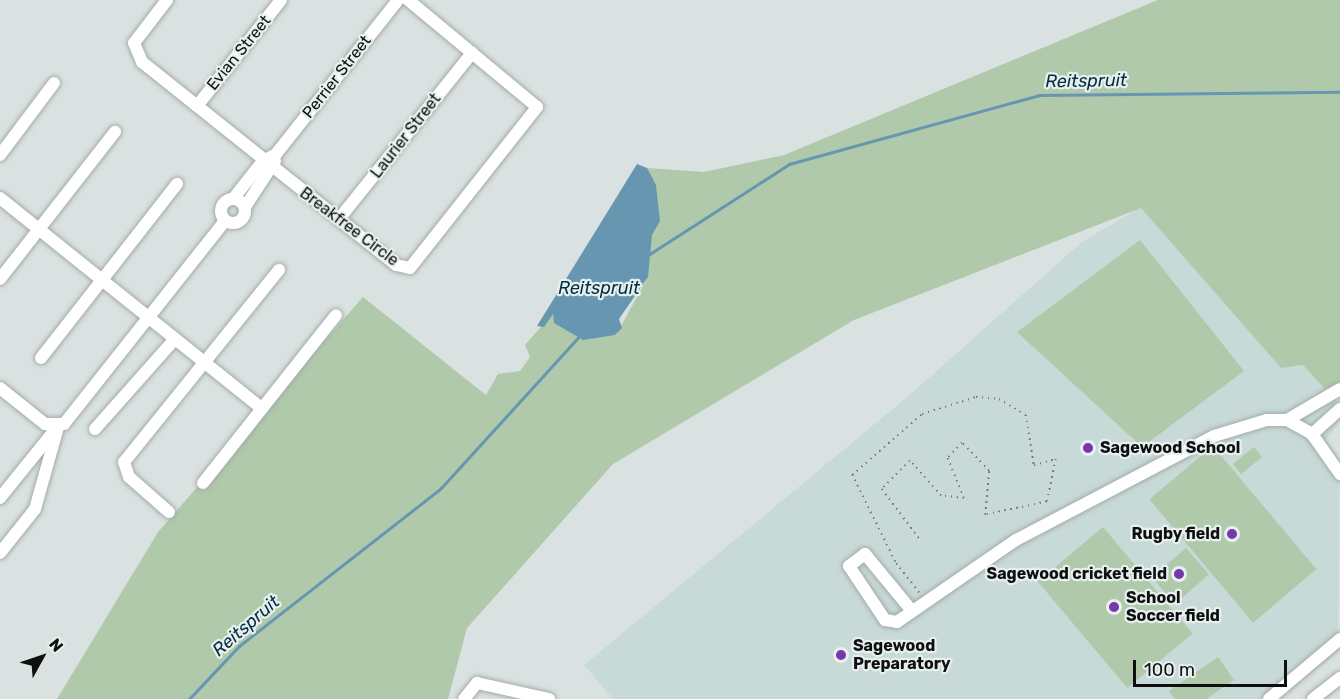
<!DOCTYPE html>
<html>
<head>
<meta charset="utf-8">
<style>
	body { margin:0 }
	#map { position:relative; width:1340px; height:699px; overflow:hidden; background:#dae2e1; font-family:Rubik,sans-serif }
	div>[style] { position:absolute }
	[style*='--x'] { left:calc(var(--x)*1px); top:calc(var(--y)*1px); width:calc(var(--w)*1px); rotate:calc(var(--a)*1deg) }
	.built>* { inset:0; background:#c8dad7 }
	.green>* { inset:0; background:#b0c9aa; transform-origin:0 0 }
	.water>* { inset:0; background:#6796b1 }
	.stream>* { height:3px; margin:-1.5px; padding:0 1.5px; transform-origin:1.5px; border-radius:1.5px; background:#6796b1 }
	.path>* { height:1.5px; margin-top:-0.75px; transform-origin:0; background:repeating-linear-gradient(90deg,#767b7a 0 1.5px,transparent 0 6px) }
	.roads { filter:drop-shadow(0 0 2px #a3abaa) drop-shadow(0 0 2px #a3abaa) }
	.minor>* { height:12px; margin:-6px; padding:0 6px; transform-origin:6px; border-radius:6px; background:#fff }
	.minor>.ring { margin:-6px; padding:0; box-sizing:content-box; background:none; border:12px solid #fff; border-radius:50% }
	.dots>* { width:16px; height:16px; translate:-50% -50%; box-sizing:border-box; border:3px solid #e7f0ee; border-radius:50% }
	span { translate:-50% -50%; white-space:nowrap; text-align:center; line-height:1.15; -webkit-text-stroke:4.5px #e7f0ee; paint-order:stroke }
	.street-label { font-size:16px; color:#0e1010 }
	.poi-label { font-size:16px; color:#0e1010; font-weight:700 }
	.left { translate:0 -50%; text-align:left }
	.right { translate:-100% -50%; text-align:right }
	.water-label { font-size:18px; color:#032e42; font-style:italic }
	.north { position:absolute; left:12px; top:627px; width:60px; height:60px; -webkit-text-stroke:4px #e7f0ee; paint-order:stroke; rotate:50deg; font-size:16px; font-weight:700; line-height:24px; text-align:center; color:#0e1010 }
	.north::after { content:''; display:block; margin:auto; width:21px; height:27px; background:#0e1010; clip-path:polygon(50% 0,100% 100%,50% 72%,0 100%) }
	.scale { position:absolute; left:1133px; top:660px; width:154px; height:27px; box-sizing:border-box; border:3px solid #0e1010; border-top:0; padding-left:8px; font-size:18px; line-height:21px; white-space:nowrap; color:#0e1010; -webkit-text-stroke:4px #e7f0ee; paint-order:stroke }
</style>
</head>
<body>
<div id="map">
	<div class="built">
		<i style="clip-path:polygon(1141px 207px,1281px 368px,1303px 365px,1340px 406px,1340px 421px,1326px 440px,1340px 463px,1338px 652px,1279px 699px,613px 699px,584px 665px,912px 393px,1082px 242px)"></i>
	</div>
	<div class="green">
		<i style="clip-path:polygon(1158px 0,1340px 0,1340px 382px,1325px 389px,1303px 365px,1281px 368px,1141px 208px,854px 320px,613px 464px,467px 628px,448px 699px,57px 699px,158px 532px,363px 297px,486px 395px,498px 374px,520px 371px,530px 357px,525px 345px,553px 313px,616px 335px,648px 277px,647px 168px,704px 172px,784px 155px)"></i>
		<i style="clip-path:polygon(1140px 240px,1244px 371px,1142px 447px,1017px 332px)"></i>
		<i style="left:1213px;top:446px;width:161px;height:83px;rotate:50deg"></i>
		<i style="left:1254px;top:447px;width:13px;height:27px;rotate:51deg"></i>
		<i style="left:1103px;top:527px;width:139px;height:85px;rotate:50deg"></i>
		<i style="left:1186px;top:548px;width:35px;height:45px;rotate:49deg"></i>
		<i style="clip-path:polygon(1218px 657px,1234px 680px,1206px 699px,1175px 699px,1169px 691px)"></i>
	</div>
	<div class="water">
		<i style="clip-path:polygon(637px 164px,647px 168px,656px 185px,660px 221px,652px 235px,648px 277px,619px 319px,622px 328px,615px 335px,583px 340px,554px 323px,553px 314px,544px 327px,537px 326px)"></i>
	</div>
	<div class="stream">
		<i style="--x:648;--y:255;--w:168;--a:-32.8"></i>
		<i style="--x:789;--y:164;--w:259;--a:-15.4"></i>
		<i style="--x:1039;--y:95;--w:301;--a:-0.6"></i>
		<i style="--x:189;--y:699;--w:73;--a:-46.7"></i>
		<i style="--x:239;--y:646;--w:256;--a:-38"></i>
		<i style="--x:441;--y:488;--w:208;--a:-47.7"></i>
	</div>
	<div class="path">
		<i style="--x:919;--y:593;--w:39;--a:-128"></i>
		<i style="--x:895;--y:562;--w:97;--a:-116.3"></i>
		<i style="--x:852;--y:475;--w:93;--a:-41.1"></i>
		<i style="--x:922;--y:414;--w:57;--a:-17.5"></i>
		<i style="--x:976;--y:397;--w:23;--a:5"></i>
		<i style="--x:999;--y:399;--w:31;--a:31"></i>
		<i style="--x:1026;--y:415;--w:51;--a:80.9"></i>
		<i style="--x:1034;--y:465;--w:23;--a:-15"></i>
		<i style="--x:1056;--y:459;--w:44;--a:101.8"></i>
		<i style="--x:1047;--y:502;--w:63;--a:168.2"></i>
		<i style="--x:985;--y:515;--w:44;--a:-84.8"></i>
		<i style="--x:989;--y:471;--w:39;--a:-134"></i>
		<i style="--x:962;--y:443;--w:21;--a:133"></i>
		<i style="--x:948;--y:458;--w:43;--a:68.2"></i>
		<i style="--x:964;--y:498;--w:23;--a:-175"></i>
		<i style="--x:941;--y:496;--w:47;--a:-131.5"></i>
		<i style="--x:910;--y:461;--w:40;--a:135"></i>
		<i style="--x:882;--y:489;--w:65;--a:53.1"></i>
	</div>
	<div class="roads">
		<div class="minor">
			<i style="--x:167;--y:0;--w:54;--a:127.5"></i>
			<i style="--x:134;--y:43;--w:21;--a:67"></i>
			<i style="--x:142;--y:62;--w:325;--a:38.6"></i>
			<i style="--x:396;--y:265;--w:14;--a:12"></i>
			<i style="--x:410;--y:268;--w:205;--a:-51.7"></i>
			<i style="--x:537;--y:107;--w:168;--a:-140.3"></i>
			<i style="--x:197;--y:106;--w:135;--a:-51.6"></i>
			<i style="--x:0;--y:155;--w:90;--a:-53.1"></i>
			<i style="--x:0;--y:198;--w:336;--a:38.8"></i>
			<i class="ring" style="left:221px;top:199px;width:12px;height:12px"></i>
			<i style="--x:233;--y:199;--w:48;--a:-51.7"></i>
			<i style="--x:263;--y:161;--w:15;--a:-28"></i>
			<i style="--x:276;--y:154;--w:196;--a:-51.6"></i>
			<i style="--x:245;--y:207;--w:55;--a:-56.9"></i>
			<i style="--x:339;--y:219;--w:213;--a:-51.3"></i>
			<i style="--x:0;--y:279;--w:187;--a:-52"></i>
			<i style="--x:41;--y:358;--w:221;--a:-52"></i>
			<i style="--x:0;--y:388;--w:58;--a:38.7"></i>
			<i style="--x:45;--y:424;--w:19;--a:0"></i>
			<i style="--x:64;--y:424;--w:259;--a:-51.6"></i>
			<i style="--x:1340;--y:409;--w:38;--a:138"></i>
			<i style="--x:1312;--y:434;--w:49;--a:55"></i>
			<i style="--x:1287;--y:420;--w:61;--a:-30.3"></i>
			<i style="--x:95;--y:429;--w:119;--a:-48.4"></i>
			<i style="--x:203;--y:483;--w:214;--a:-51.6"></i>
			<i style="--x:0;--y:498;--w:86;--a:-51.1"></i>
			<i style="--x:169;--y:512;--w:53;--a:-138.8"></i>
			<i style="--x:129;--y:477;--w:16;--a:-108"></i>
			<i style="--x:124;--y:462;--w:247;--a:-51.1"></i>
			<i style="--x:0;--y:553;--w:56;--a:-51.5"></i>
			<i style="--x:35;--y:509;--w:85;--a:-74.3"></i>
			<i style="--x:912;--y:611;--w:74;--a:-129.5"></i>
			<i style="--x:865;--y:554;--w:20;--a:143"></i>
			<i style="--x:849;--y:566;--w:65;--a:56.3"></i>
			<i style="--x:885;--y:620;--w:12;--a:9"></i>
			<i style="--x:897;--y:622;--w:145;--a:-34.6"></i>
			<i style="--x:1016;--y:540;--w:224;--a:-27.7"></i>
			<i style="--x:1214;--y:436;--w:55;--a:-16.8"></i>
			<i style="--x:1267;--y:420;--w:20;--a:0"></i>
			<i style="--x:1287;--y:420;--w:29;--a:29"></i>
			<i style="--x:464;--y:699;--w:21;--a:-51"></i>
			<i style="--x:477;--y:683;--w:74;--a:12.5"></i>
			<i style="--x:1269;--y:699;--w:93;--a:-40.2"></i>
			<i style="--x:1313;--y:699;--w:34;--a:-38"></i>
		</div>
	</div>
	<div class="dots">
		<i style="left:1088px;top:448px;background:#7638ad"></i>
		<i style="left:1232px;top:534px;background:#7638ad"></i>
		<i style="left:1179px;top:574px;background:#7638ad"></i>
		<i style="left:1114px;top:607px;background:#7638ad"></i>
		<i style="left:841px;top:655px;background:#7638ad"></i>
	</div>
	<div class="street-label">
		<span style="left:239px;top:53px;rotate:-51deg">Evian Street</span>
		<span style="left:337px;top:77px;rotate:-52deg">Perrier Street</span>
		<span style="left:406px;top:136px;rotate:-52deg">Laurier Street</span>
		<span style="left:349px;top:227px;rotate:37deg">Breakfree Circle</span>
	</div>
	<div class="poi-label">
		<span class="left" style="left:1100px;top:448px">Sagewood School</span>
		<span class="right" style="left:1220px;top:534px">Rugby field</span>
		<span class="right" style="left:1167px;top:574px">Sagewood cricket field</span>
		<span class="left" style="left:1126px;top:607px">School<br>Soccer field</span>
		<span class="left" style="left:853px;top:655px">Sagewood<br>Preparatory</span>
	</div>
	<div class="water-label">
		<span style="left:1086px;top:81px;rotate:-1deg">Reitspruit</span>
		<span style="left:599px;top:288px">Reitspruit</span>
		<span style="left:246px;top:626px;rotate:-41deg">Reitspruit</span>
	</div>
	<div class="north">N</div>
	<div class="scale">100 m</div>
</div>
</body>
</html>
